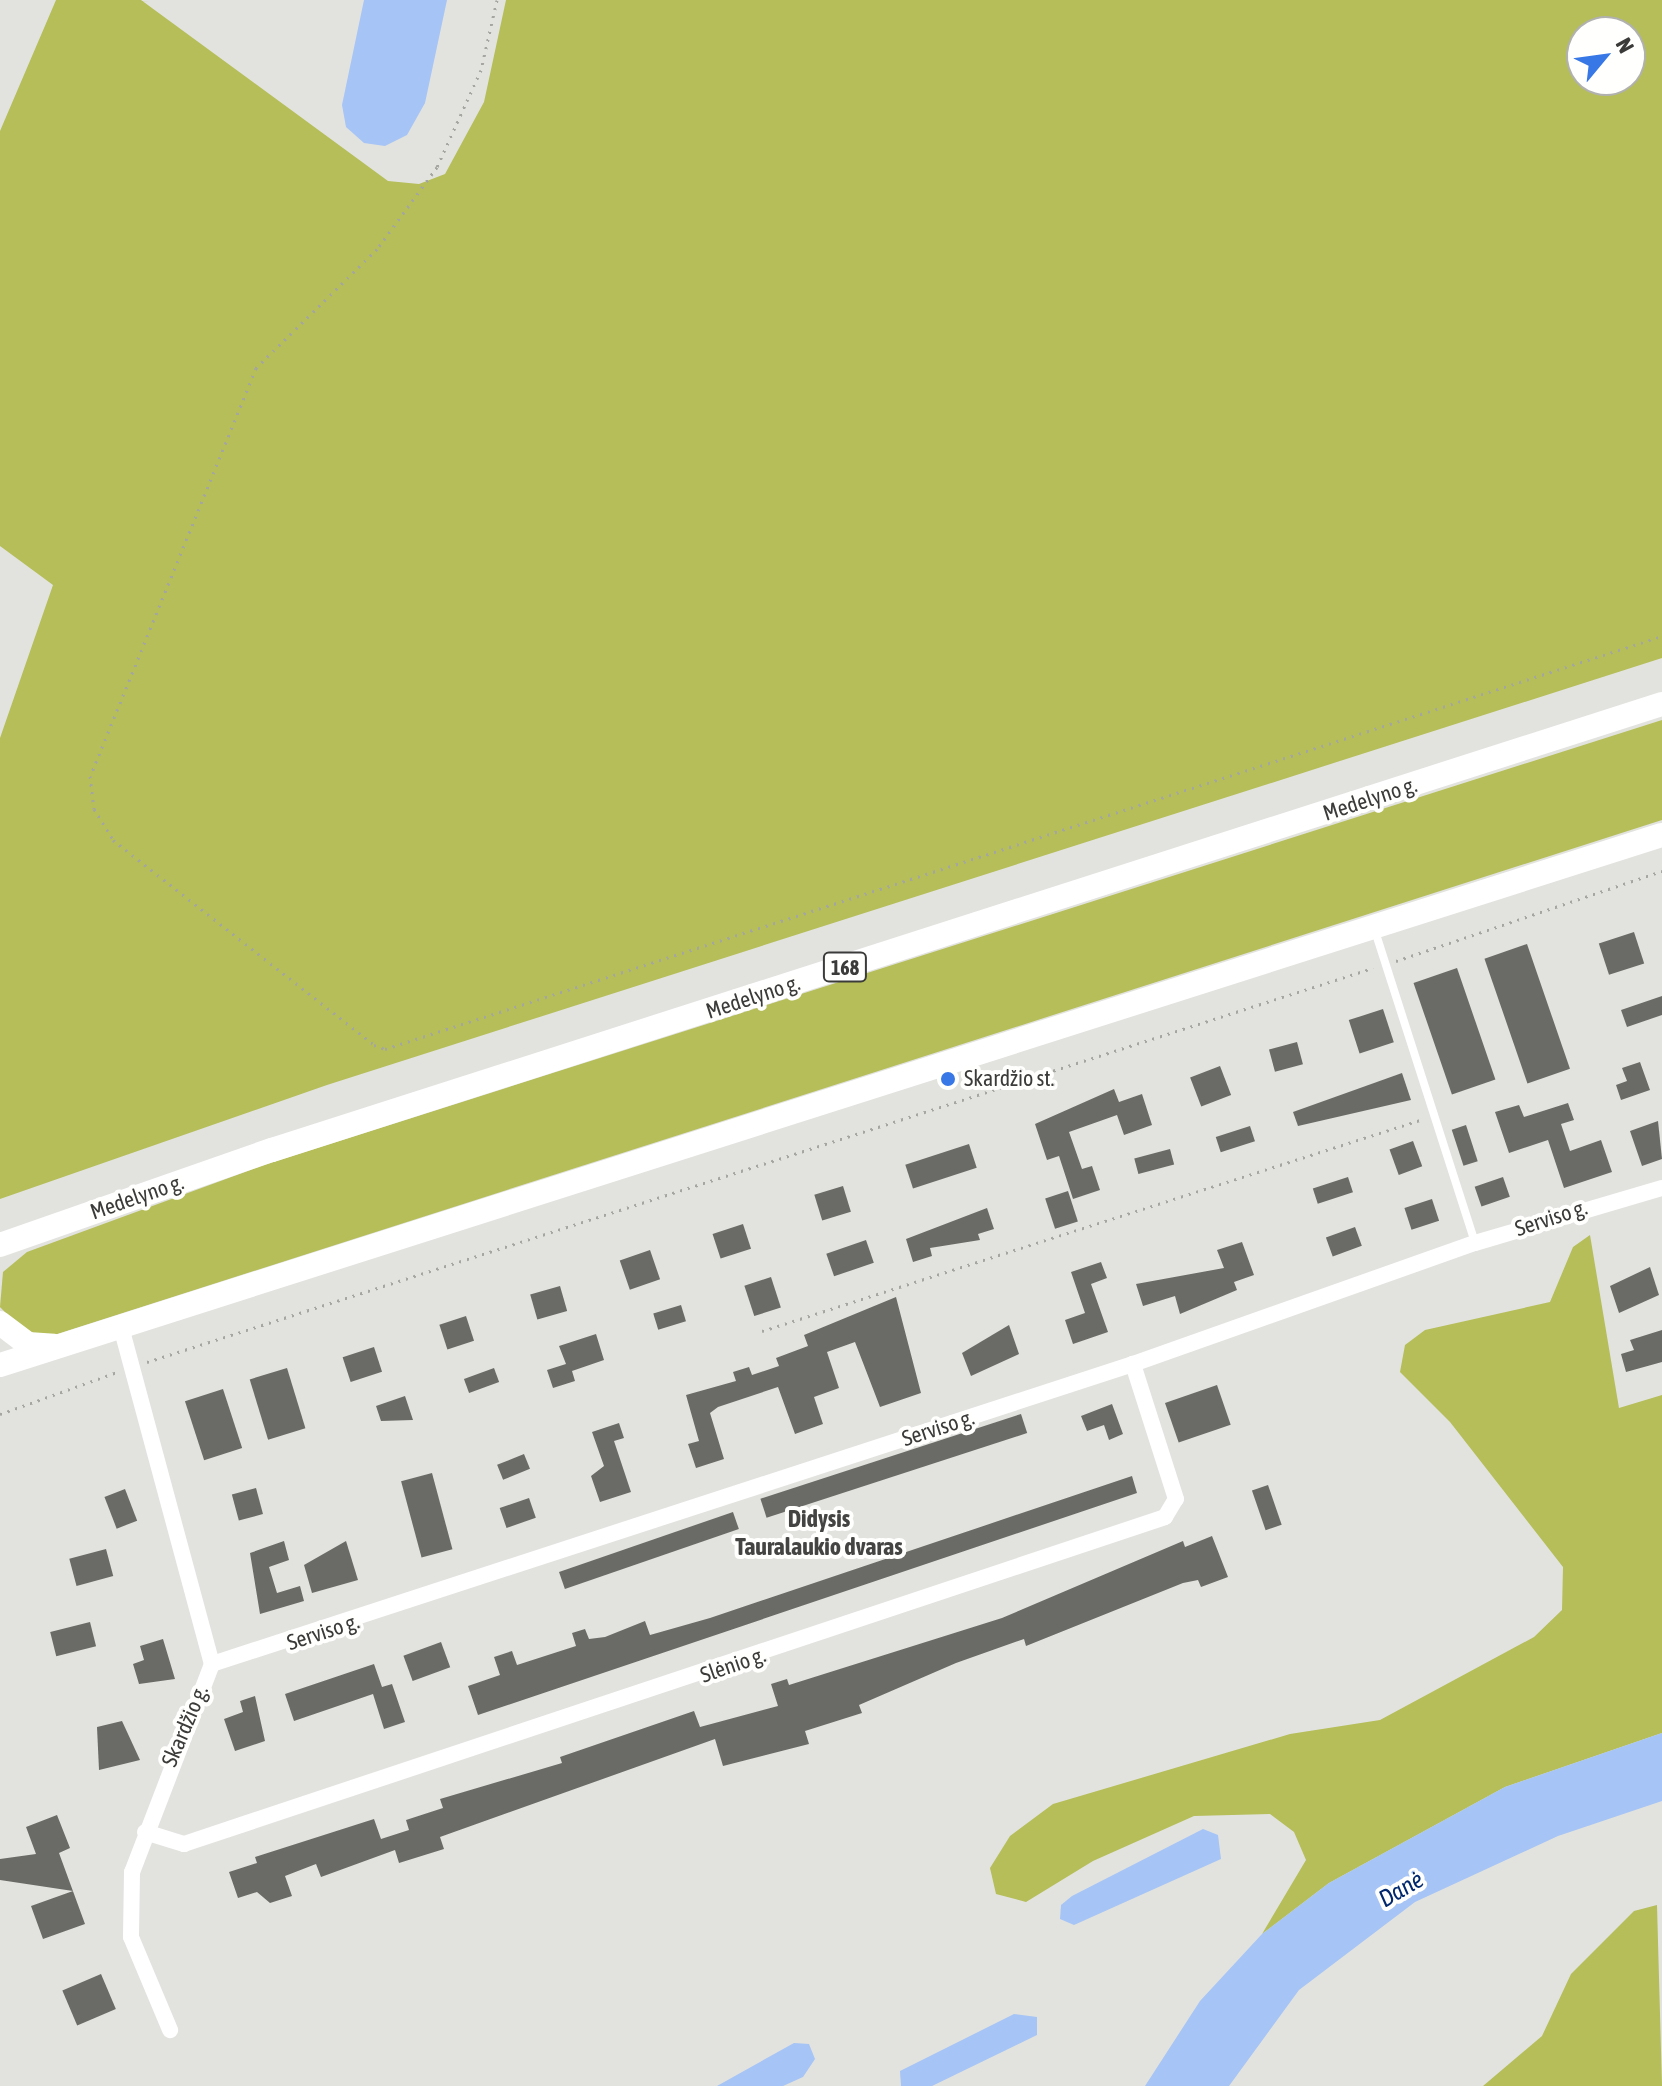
<!DOCTYPE html>
<html>
<head>
<meta charset="utf-8">
<style>
	body { margin:0 }
	#map { position:relative; width:1662px; height:2086px; overflow:hidden; background:#e2e3df; font-family:"Asap Condensed",sans-serif }
	div>[style] { position:absolute }
	[style*='--x'] { left:calc(var(--x)*1px); top:calc(var(--y)*1px); width:calc(var(--w)*1px); rotate:calc(var(--a)*1deg) }
	.green>* { inset:0; background:#b5be58 }
	.water>* { inset:0; background:#a6c4f5 }
	.building>* { inset:0; background:#6a6b67; transform-origin:0 0 }
	.path>* { height:3px; margin-top:-1.5px; transform-origin:0; background:repeating-linear-gradient(90deg,#a5a5a2 0 2px,transparent 0 8px) }
	.lane>* { height:8px; margin:-4px; padding:0 4px; transform-origin:4px; border-radius:4px; background:#fff }
	.street>* { height:16px; margin:-8px; padding:0 8px; transform-origin:8px; border-radius:8px; background:#fff }
	.primary>* { height:24px; margin:-12px; padding:0 12px; transform-origin:12px; border-radius:12px; background:#fff }
	.dots>* { width:22px; height:22px; translate:-50% -50%; box-sizing:border-box; border:4px solid #fffffe; border-radius:50% }
	span { translate:-50% -50%; white-space:nowrap; text-align:center; line-height:1.15; -webkit-text-stroke:8px #fffffe; paint-order:stroke }
	.shield-label span { padding:2px 6px; background:#fffffe; border:2px solid; border-radius:6px; -webkit-text-stroke-width:0 }
	.shield-label { font-size:20px; color:#3b3b3a; font-weight:700 }
	.street-label { font-size:22px; color:#3b3b3a }
	.poi-label { font-size:22px; color:#3b3b3a }
	.left { translate:0 -50%; text-align:left }
	.neighbourhood-label { font-size:24px; color:#444442; font-weight:700 }
	.water-label { font-size:24px; color:#01286d; font-style:italic }
	.north { position:absolute; left:1566px; top:16px; width:80px; height:80px; box-sizing:border-box; background:#fffffe; border:2px solid #b1b1b0; border-radius:50%; rotate:61deg; font-size:22px; font-weight:700; line-height:32px; text-align:center; color:#3b3b3a }
	.north::after { content:''; display:block; margin:auto; width:28px; height:36px; background:#3878e6; clip-path:polygon(50% 0,100% 100%,50% 72%,0 100%) }
</style>
</head>
<body>
<div id="map">
	<div class="green">
		<i style="clip-path:polygon(evenodd,56px 0,141px 0,388px 181px,419px 184px,445px 174px,484px 102px,506px 0,1662px 0,1662px 658px,327px 1085px,0 1199px,0 738px,53px 585px,0 546px,0 131px,56px 0,1582px 32px,1630px 32px,1630px 80px,1582px 80px,1582px 32px)"></i>
		<i style="clip-path:polygon(1662px 720px,1662px 820px,51px 1336px,25px 1333px,0 1307px,3px 1272px,27px 1252px,264px 1165px)"></i>
		<i style="clip-path:polygon(1590px 1235px,1619px 1408px,1662px 1395px,1662px 1733px,1505px 1787px,1329px 1883px,1262px 1934px,1306px 1860px,1294px 1832px,1270px 1814px,1194px 1816px,1093px 1861px,1026px 1902px,996px 1894px,990px 1868px,1010px 1836px,1053px 1804px,1290px 1734px,1380px 1720px,1534px 1637px,1562px 1610px,1563px 1567px,1450px 1422px,1400px 1372px,1405px 1345px,1425px 1330px,1550px 1302px,1573px 1247px)"></i>
		<i style="clip-path:polygon(1657px 1905px,1662px 2086px,1483px 2086px,1542px 2036px,1571px 1974px,1634px 1911px)"></i>
	</div>
	<div class="water">
		<i style="clip-path:polygon(364px 0,447px 0,425px 103px,407px 135px,385px 146px,364px 143px,346px 127px,342px 105px)"></i>
		<i style="clip-path:polygon(1662px 1733px,1662px 1801px,1558px 1836px,1415px 1902px,1299px 1990px,1229px 2086px,1145px 2086px,1200px 2001px,1262px 1934px,1329px 1883px,1505px 1787px)"></i>
		<i style="clip-path:polygon(1203px 1829px,1218px 1835px,1221px 1859px,1074px 1925px,1060px 1919px,1061px 1905px,1072px 1896px)"></i>
		<i style="clip-path:polygon(1014px 2014px,1037px 2017px,1037px 2035px,932px 2086px,901px 2086px,900px 2071px)"></i>
		<i style="clip-path:polygon(794px 2043px,809px 2044px,815px 2059px,803px 2077px,783px 2086px,717px 2086px)"></i>
	</div>
	<div class="building">
		<i style="left:1634px;top:932px;width:33px;height:37px;rotate:72deg"></i>
		<i style="left:1527px;top:944px;width:132px;height:45px;rotate:71deg"></i>
		<i style="left:1457px;top:968px;width:118px;height:46px;rotate:71deg"></i>
		<i style="clip-path:polygon(1662px 996px,1662px 1015px,1627px 1027px,1621px 1010px)"></i>
		<i style="left:1383px;top:1009px;width:35px;height:36px;rotate:72deg"></i>
		<i style="left:1297px;top:1042px;width:23px;height:29px;rotate:75deg"></i>
		<i style="clip-path:polygon(1640px 1062px,1650px 1090px,1621px 1100px,1616px 1085px,1627px 1081px,1622px 1068px)"></i>
		<i style="left:1220px;top:1066px;width:31px;height:32px;rotate:69deg"></i>
		<i style="clip-path:polygon(1402px 1073px,1411px 1100px,1298px 1126px,1293px 1112px)"></i>
		<i style="clip-path:polygon(1114px 1089px,1119px 1102px,1142px 1094px,1152px 1125px,1124px 1135px,1117px 1115px,1069px 1132px,1082px 1169px,1092px 1166px,1100px 1190px,1073px 1199px,1059px 1156px,1047px 1160px,1035px 1124px)"></i>
		<i style="clip-path:polygon(1568px 1103px,1574px 1120px,1561px 1124px,1570px 1151px,1601px 1140px,1612px 1172px,1564px 1188px,1548px 1140px,1509px 1153px,1495px 1112px,1519px 1105px,1524px 1117px)"></i>
		<i style="clip-path:polygon(1658px 1121px,1662px 1159px,1642px 1166px,1630px 1131px)"></i>
		<i style="left:1466px;top:1125px;width:38px;height:15px;rotate:72deg"></i>
		<i style="left:1250px;top:1126px;width:16px;height:36px;rotate:72deg"></i>
		<i style="left:1413px;top:1141px;width:27px;height:25px;rotate:70deg"></i>
		<i style="left:969px;top:1144px;width:25px;height:67px;rotate:72deg"></i>
		<i style="left:1170px;top:1149px;width:16px;height:37px;rotate:75deg"></i>
		<i style="left:1348px;top:1177px;width:16px;height:37px;rotate:72deg"></i>
		<i style="left:1503px;top:1177px;width:21px;height:30px;rotate:71deg"></i>
		<i style="left:843px;top:1186px;width:27px;height:30px;rotate:73deg"></i>
		<i style="left:1068px;top:1191px;width:32px;height:24px;rotate:72deg"></i>
		<i style="left:1432px;top:1199px;width:23px;height:29px;rotate:72deg"></i>
		<i style="clip-path:polygon(987px 1208px,994px 1229px,978px 1234px,980px 1240px,930px 1248px,932px 1256px,913px 1262px,906px 1239px)"></i>
		<i style="left:743px;top:1224px;width:26px;height:32px;rotate:72deg"></i>
		<i style="left:1355px;top:1227px;width:20px;height:31px;rotate:70deg"></i>
		<i style="left:866px;top:1240px;width:24px;height:42px;rotate:71deg"></i>
		<i style="clip-path:polygon(1242px 1242px,1254px 1275px,1234px 1282px,1237px 1290px,1180px 1314px,1175px 1296px,1143px 1306px,1136px 1284px,1224px 1268px,1217px 1250px)"></i>
		<i style="left:650px;top:1250px;width:31px;height:32px;rotate:71deg"></i>
		<i style="clip-path:polygon(1101px 1262px,1107px 1278px,1091px 1284px,1108px 1332px,1073px 1344px,1065px 1320px,1085px 1313px,1071px 1272px)"></i>
		<i style="clip-path:polygon(1650px 1267px,1659px 1295px,1619px 1313px,1610px 1286px)"></i>
		<i style="left:771px;top:1277px;width:32px;height:28px;rotate:72deg"></i>
		<i style="left:560px;top:1286px;width:26px;height:31px;rotate:74deg"></i>
		<i style="clip-path:polygon(896px 1297px,921px 1393px,880px 1407px,855px 1342px,827px 1352px,839px 1388px,814px 1397px,823px 1424px,795px 1434px,778px 1387px,718px 1407px,710px 1413px,724px 1459px,696px 1468px,688px 1444px,699px 1441px,686px 1395px,736px 1381px,733px 1372px,749px 1367px,752px 1375px,779px 1366px,776px 1358px,808px 1346px,804px 1335px)"></i>
		<i style="left:681px;top:1305px;width:17px;height:29px;rotate:73deg"></i>
		<i style="left:466px;top:1316px;width:26px;height:28px;rotate:72deg"></i>
		<i style="clip-path:polygon(1009px 1325px,1019px 1354px,971px 1376px,962px 1353px)"></i>
		<i style="clip-path:polygon(1662px 1330px,1662px 1362px,1626px 1372px,1621px 1354px,1634px 1350px,1630px 1340px)"></i>
		<i style="clip-path:polygon(596px 1334px,604px 1360px,572px 1371px,575px 1381px,553px 1388px,547px 1370px,566px 1364px,559px 1346px)"></i>
		<i style="left:374px;top:1347px;width:26px;height:33px;rotate:72deg"></i>
		<i style="left:287px;top:1368px;width:63px;height:39px;rotate:73deg"></i>
		<i style="left:494px;top:1368px;width:15px;height:32px;rotate:70deg"></i>
		<i style="left:1217px;top:1385px;width:42px;height:55px;rotate:71deg"></i>
		<i style="left:223px;top:1389px;width:62px;height:40px;rotate:72deg"></i>
		<i style="clip-path:polygon(405px 1396px,413px 1420px,381px 1421px,376px 1406px)"></i>
		<i style="clip-path:polygon(1112px 1404px,1123px 1434px,1109px 1440px,1104px 1425px,1087px 1431px,1081px 1416px)"></i>
		<i style="left:1021px;top:1414px;width:20px;height:274px;rotate:72deg"></i>
		<i style="clip-path:polygon(619px 1423px,624px 1438px,614px 1441px,631px 1492px,600px 1502px,591px 1476px,604px 1466px,592px 1432px)"></i>
		<i style="left:524px;top:1454px;width:16px;height:29px;rotate:68deg"></i>
		<i style="left:432px;top:1473px;width:79px;height:32px;rotate:75deg"></i>
		<i style="clip-path:polygon(1132px 1476px,1137px 1493px,478px 1715px,468px 1686px,500px 1675px,494px 1657px,512px 1651px,517px 1665px,576px 1646px,572px 1633px,585px 1629px,589px 1639px,605px 1637px,645px 1621px,650px 1635px,710px 1618px)"></i>
		<i style="left:1268px;top:1485px;width:42px;height:17px;rotate:71deg"></i>
		<i style="left:256px;top:1488px;width:27px;height:25px;rotate:75deg"></i>
		<i style="left:125px;top:1489px;width:34px;height:22px;rotate:69deg"></i>
		<i style="left:529px;top:1498px;width:21px;height:31px;rotate:71deg"></i>
		<i style="left:733px;top:1512px;width:18px;height:184px;rotate:71deg"></i>
		<i style="clip-path:polygon(1212px 1536px,1228px 1577px,1201px 1587px,1198px 1580px,1183px 1583px,1026px 1646px,1024px 1639px,956px 1663px,859px 1705px,862px 1713px,805px 1731px,809px 1744px,723px 1766px,715px 1739px,440px 1837px,444px 1849px,399px 1863px,395px 1850px,321px 1877px,316px 1864px,285px 1876px,292px 1896px,270px 1903px,257px 1892px,238px 1898px,229px 1872px,257px 1863px,255px 1857px,374px 1819px,381px 1839px,409px 1830px,406px 1820px,443px 1808px,440px 1799px,562px 1763px,560px 1757px,694px 1711px,700px 1727px,778px 1706px,771px 1684px,787px 1679px,789px 1685px,1002px 1618px,1183px 1541px,1185px 1547px)"></i>
		<i style="clip-path:polygon(284px 1541px,289px 1560px,269px 1567px,277px 1593px,300px 1586px,304px 1601px,260px 1614px,250px 1553px)"></i>
		<i style="clip-path:polygon(346px 1541px,358px 1580px,312px 1593px,304px 1565px)"></i>
		<i style="left:106px;top:1549px;width:28px;height:38px;rotate:75deg"></i>
		<i style="left:90px;top:1622px;width:25px;height:41px;rotate:76deg"></i>
		<i style="clip-path:polygon(163px 1639px,175px 1679px,139px 1684px,133px 1664px,144px 1660px,140px 1646px)"></i>
		<i style="left:441px;top:1642px;width:27px;height:40px;rotate:70deg"></i>
		<i style="clip-path:polygon(374px 1664px,382px 1687px,392px 1684px,405px 1722px,384px 1729px,373px 1694px,294px 1721px,285px 1694px)"></i>
		<i style="clip-path:polygon(255px 1696px,265px 1741px,235px 1751px,224px 1719px,243px 1712px,240px 1701px)"></i>
		<i style="clip-path:polygon(122px 1721px,140px 1760px,99px 1770px,97px 1727px)"></i>
		<i style="clip-path:polygon(57px 1815px,70px 1848px,59px 1853px,85px 1924px,43px 1939px,31px 1906px,73px 1891px,0 1880px,0 1859px,36px 1854px,26px 1827px)"></i>
		<i style="left:101px;top:1974px;width:38px;height:42px;rotate:67deg"></i>
	</div>
	<div class="path">
		<i style="--x:497;--y:0;--w:72;--a:102.9"></i>
		<i style="--x:481;--y:70;--w:107;--a:114.4"></i>
		<i style="--x:437;--y:167;--w:102;--a:126.2"></i>
		<i style="--x:377;--y:249;--w:170;--a:135.5"></i>
		<i style="--x:256;--y:368;--w:440;--a:112.1"></i>
		<i style="--x:90;--y:776;--w:33;--a:83"></i>
		<i style="--x:94;--y:809;--w:36;--a:58"></i>
		<i style="--x:113;--y:840;--w:332;--a:38.1"></i>
		<i style="--x:374;--y:1045;--w:12;--a:20"></i>
		<i style="--x:385;--y:1049;--w:1342;--a:-17.92"></i>
		<i style="--x:1396;--y:961;--w:281;--a:-18.7"></i>
		<i style="--x:762;--y:1331;--w:694;--a:-17.78"></i>
		<i style="--x:147;--y:1362;--w:1288;--a:-17.82"></i>
		<i style="--x:0;--y:1414;--w:124;--a:-19.7"></i>
	</div>
	<div class="lane">
		<i style="--x:1375;--y:931;--w:328;--a:72.2"></i>
	</div>
	<div class="street">
		<i style="--x:121;--y:1327;--w:349;--a:74.9"></i>
		<i style="--x:212;--y:1664;--w:223;--a:111"></i>
		<i style="--x:132;--y:1872;--w:65;--a:90.9"></i>
		<i style="--x:131;--y:1937;--w:101;--a:67.2"></i>
		<i style="--x:212;--y:1664;--w:969;--a:-18.04"></i>
		<i style="--x:1133;--y:1364;--w:363;--a:-19.5"></i>
		<i style="--x:1475;--y:1243;--w:195;--a:-16.4"></i>
		<i style="--x:145;--y:1832;--w:41;--a:17.1"></i>
		<i style="--x:184;--y:1844;--w:1034;--a:-18.43"></i>
		<i style="--x:1165;--y:1517;--w:21;--a:-59"></i>
		<i style="--x:1176;--y:1499;--w:142;--a:-107.7"></i>
	</div>
	<div class="primary">
		<i style="--x:0;--y:1245;--w:288;--a:-19.3"></i>
		<i style="--x:272;--y:1150;--w:1460;--a:-17.79"></i>
		<i style="--x:0;--y:1323;--w:35;--a:37"></i>
		<i style="--x:28;--y:1344;--w:26;--a:4"></i>
		<i style="--x:0;--y:1365;--w:1744;--a:-17.69"></i>
	</div>
	<div class="dots">
		<i style="left:948px;top:1079px;background:#3878e6"></i>
	</div>
	<div class="shield-label">
		<span style="left:845px;top:967px">168</span>
	</div>
	<div class="street-label">
		<span style="left:1370px;top:799px;rotate:-18deg">Medelyno g.</span>
		<span style="left:753px;top:997px;rotate:-18deg">Medelyno g.</span>
		<span style="left:137px;top:1197px;rotate:-19deg">Medelyno g.</span>
		<span style="left:1551px;top:1218px;rotate:-18deg">Serviso g.</span>
		<span style="left:938px;top:1428px;rotate:-18deg">Serviso g.</span>
		<span style="left:323px;top:1632px;rotate:-18deg">Serviso g.</span>
		<span style="left:733px;top:1665px;rotate:-19deg">Slėnio g.</span>
		<span style="left:185px;top:1726px;rotate:-67deg">Skardžio g.</span>
	</div>
	<div class="poi-label">
		<span class="left" style="left:964px;top:1079px">Skardžio st.</span>
	</div>
	<div class="neighbourhood-label">
		<span style="left:819px;top:1533px">Didysis<br>Tauralaukio dvaras</span>
	</div>
	<div class="water-label">
		<span style="left:1401px;top:1889px;rotate:-30deg">Danė</span>
	</div>
	<div class="north">N</div>
</div>
</body>
</html>
